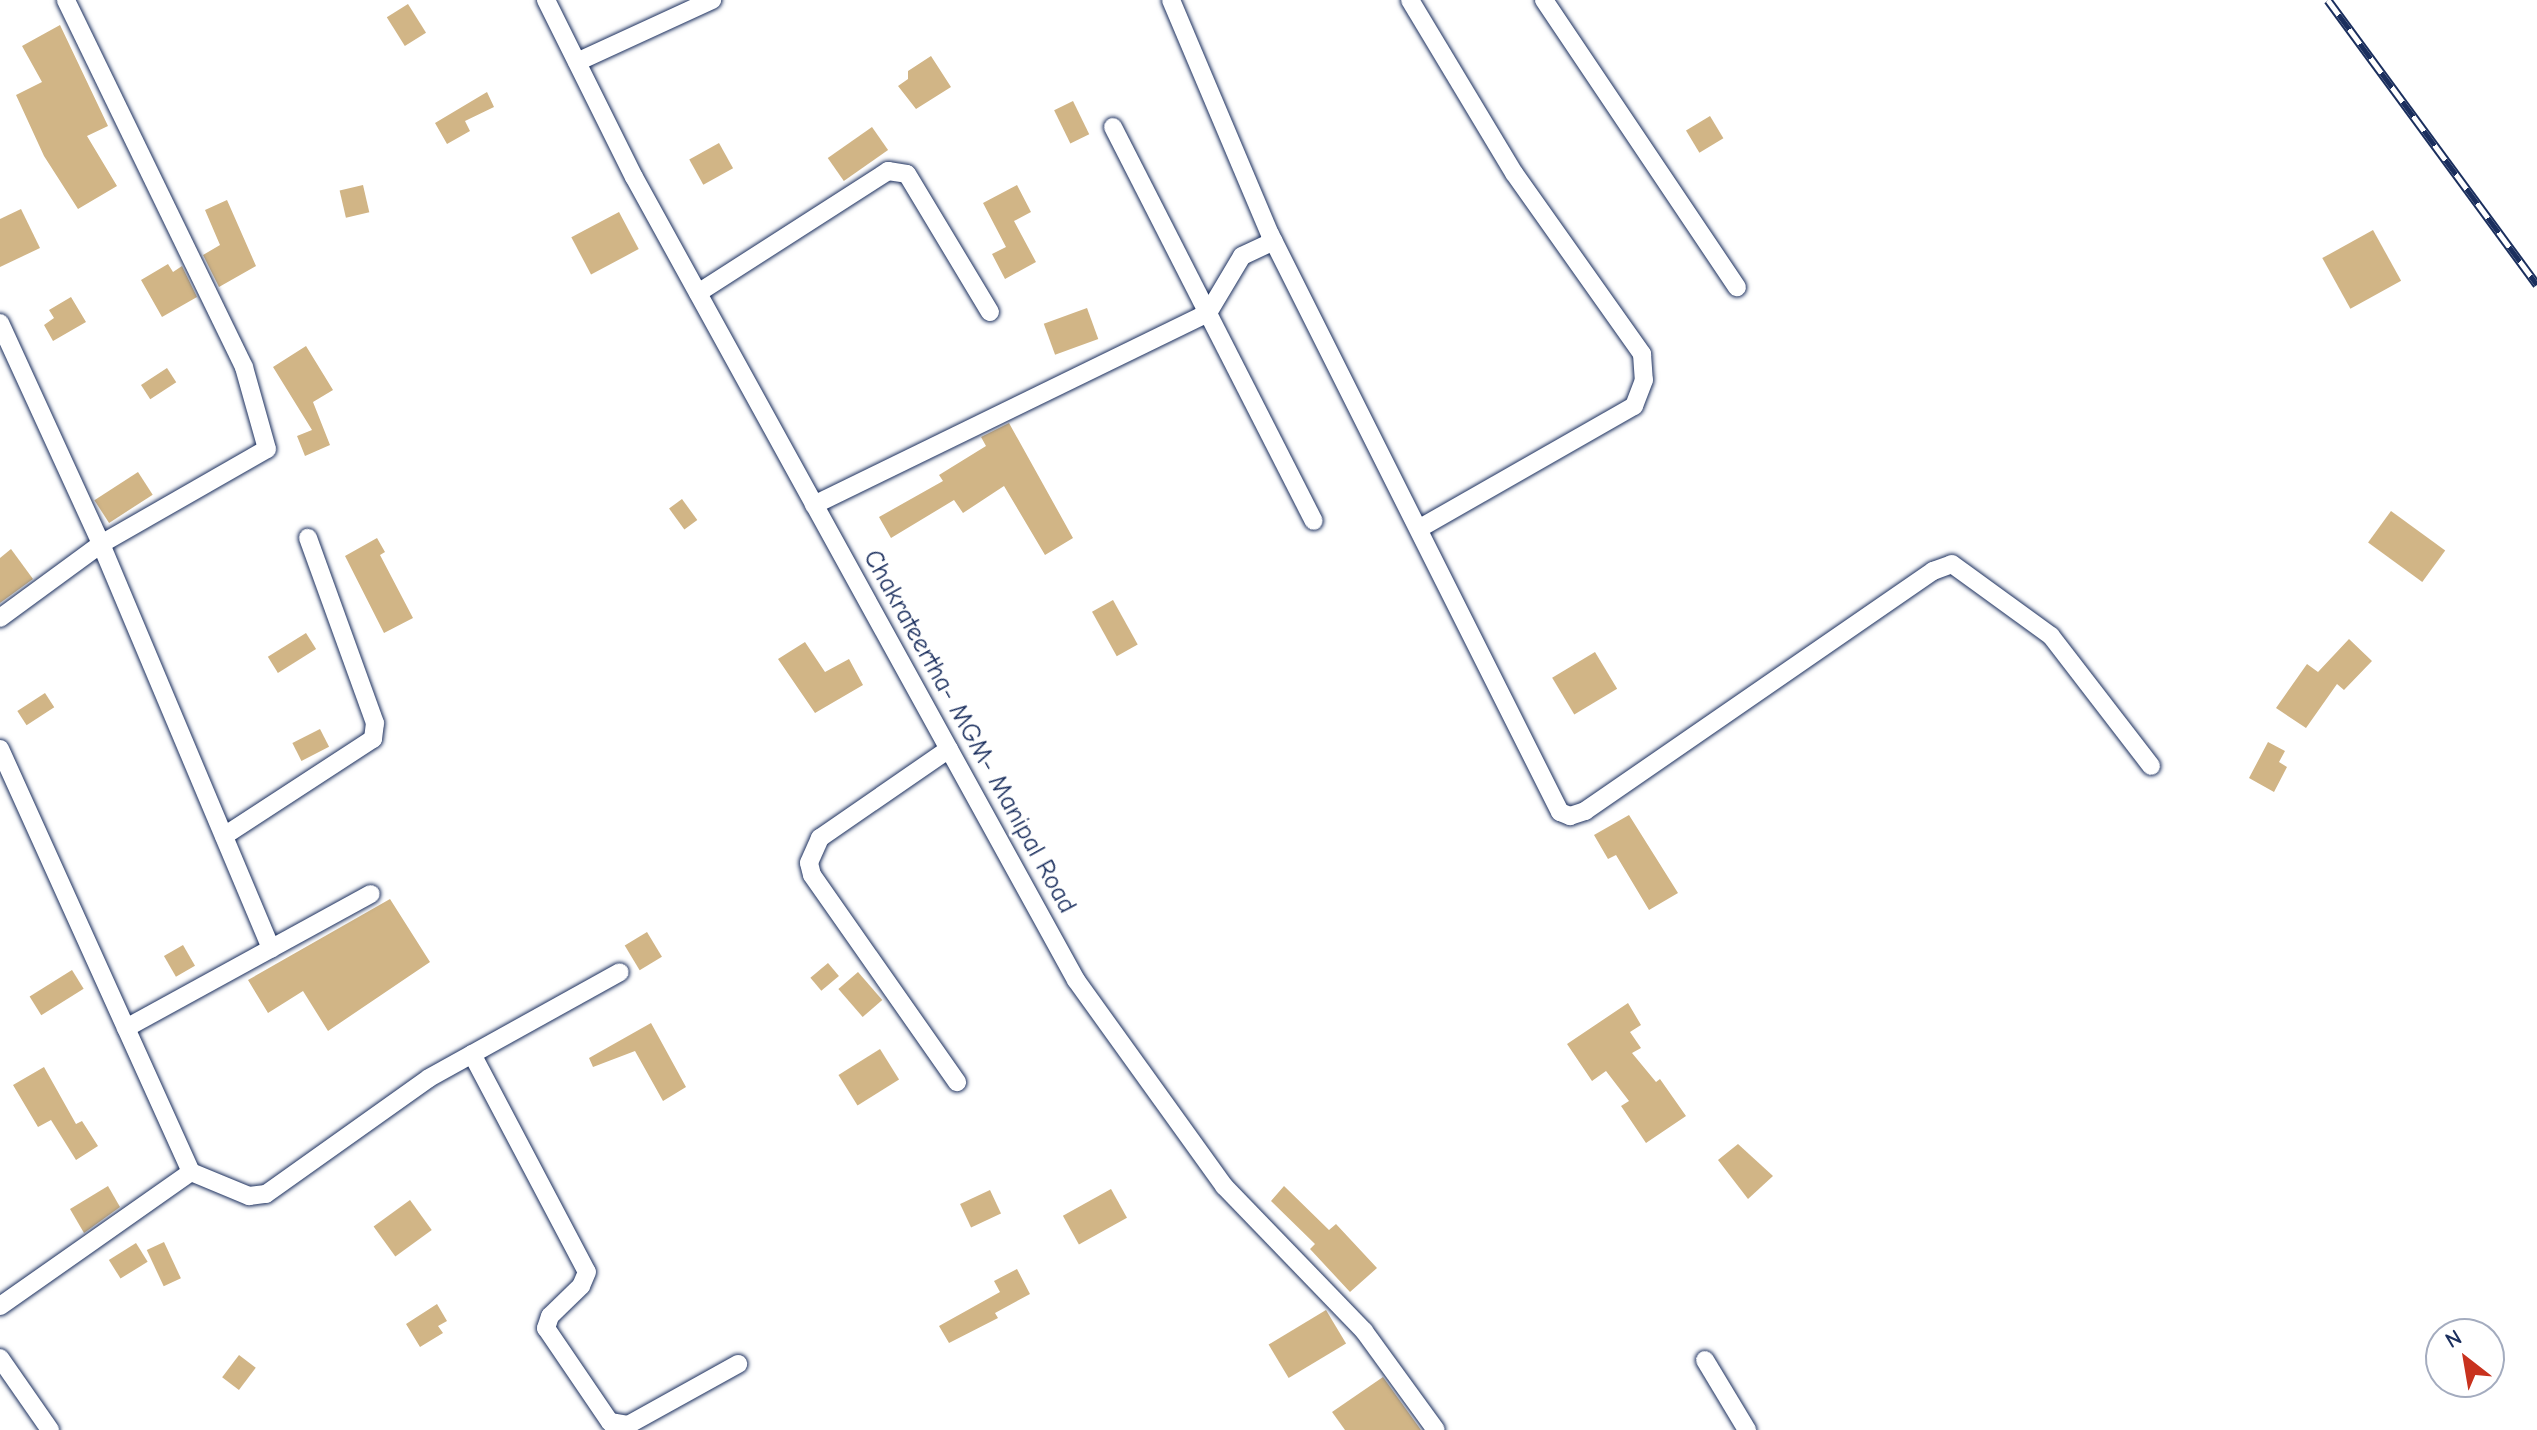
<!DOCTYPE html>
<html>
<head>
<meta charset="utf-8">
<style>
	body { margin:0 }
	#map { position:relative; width:2537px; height:1430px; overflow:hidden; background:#fff; font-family:"Comic Neue",sans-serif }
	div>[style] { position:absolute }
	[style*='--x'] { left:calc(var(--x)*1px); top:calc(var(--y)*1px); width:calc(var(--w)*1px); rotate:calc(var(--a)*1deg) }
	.building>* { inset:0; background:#d1b586; transform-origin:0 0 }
	.roads { filter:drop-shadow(0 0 2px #1b2f5e) drop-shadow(0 0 2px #1b2f5e) }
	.minor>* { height:18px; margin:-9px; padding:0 9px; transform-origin:9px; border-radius:9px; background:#fff }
	.rail>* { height:9px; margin-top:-4.5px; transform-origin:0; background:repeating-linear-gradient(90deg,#fff 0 18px,#1b2f5e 0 36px); box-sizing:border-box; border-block:2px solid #1b2f5e }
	span { translate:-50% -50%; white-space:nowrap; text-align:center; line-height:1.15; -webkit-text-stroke:6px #fff; paint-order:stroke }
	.street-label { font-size:26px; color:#1b2f5e }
	.north { position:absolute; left:2425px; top:1318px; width:80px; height:80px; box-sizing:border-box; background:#fff; border:2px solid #a4acbf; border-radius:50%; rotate:329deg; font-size:22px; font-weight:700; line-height:32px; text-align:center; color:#1b2f5e }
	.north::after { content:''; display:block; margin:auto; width:28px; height:36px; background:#c8321e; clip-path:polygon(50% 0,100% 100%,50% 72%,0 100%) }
</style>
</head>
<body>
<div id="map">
	<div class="building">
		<i style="left:408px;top:4px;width:34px;height:25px;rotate:58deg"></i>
		<i style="clip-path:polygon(60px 25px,108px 126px,87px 136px,117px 186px,78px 209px,44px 156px,16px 95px,42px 82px,22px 46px)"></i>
		<i style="clip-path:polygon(931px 56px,951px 87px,916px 109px,898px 86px,908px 79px,908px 71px)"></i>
		<i style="clip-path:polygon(487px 92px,494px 107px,465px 121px,470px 131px,447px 144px,435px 123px)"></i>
		<i style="left:1073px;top:101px;width:37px;height:21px;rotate:64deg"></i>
		<i style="left:1710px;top:116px;width:26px;height:28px;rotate:59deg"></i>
		<i style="left:872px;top:127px;width:28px;height:54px;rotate:55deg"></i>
		<i style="left:719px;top:143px;width:29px;height:34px;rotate:61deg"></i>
		<i style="left:363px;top:185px;width:28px;height:24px;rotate:77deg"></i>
		<i style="clip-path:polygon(1017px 185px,1031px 212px,1014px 221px,1036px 262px,1005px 279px,992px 254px,1006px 247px,983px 203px)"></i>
		<i style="clip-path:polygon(227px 200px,256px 266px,219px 287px,203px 255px,220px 245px,205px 210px)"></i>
		<i style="clip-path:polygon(21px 209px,40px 248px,0 267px,0 219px)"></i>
		<i style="left:619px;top:212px;width:42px;height:54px;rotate:62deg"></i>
		<i style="left:2373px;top:230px;width:58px;height:58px;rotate:61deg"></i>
		<i style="clip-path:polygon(168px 264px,173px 272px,182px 266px,197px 297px,162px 317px,141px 280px)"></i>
		<i style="clip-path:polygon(71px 297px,86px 322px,53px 341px,44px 325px,54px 318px,49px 310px)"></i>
		<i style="left:1087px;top:308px;width:33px;height:46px;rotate:70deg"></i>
		<i style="clip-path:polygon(306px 346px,333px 390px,313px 402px,330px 445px,305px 456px,297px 436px,312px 430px,273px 367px)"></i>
		<i style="left:167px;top:368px;width:17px;height:31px;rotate:57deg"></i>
		<i style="clip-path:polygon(1009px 423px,1073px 538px,1045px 555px,1004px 486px,963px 513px,954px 500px,891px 538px,879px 517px,943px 481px,939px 475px,986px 446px,981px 437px)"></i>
		<i style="left:138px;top:472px;width:27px;height:52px;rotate:57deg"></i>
		<i style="left:682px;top:499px;width:26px;height:16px;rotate:54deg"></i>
		<i style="left:2391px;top:511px;width:67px;height:39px;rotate:36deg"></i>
		<i style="clip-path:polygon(377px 538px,385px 552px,380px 555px,413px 618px,384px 633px,345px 556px)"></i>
		<i style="clip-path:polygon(11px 549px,33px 579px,0 603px,0 558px)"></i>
		<i style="left:1113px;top:600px;width:51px;height:24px;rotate:61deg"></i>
		<i style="left:306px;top:633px;width:19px;height:45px;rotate:58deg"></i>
		<i style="clip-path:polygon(2349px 639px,2372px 661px,2344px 690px,2337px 684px,2306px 728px,2276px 708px,2307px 664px,2318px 672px)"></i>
		<i style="clip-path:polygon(805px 642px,825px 672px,849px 659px,863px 685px,815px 713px,778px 659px)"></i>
		<i style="left:1595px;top:652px;width:43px;height:50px;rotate:59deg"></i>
		<i style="left:45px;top:693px;width:17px;height:33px;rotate:57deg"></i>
		<i style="left:320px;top:729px;width:20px;height:31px;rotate:63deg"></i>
		<i style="clip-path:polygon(2268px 742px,2285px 751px,2279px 762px,2287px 767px,2274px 792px,2249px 778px)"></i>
		<i style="clip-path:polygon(1629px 815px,1678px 893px,1649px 910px,1616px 855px,1608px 859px,1594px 835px)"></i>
		<i style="clip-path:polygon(390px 899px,430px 962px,328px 1031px,303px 991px,268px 1013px,248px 980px)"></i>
		<i style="left:647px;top:932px;width:29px;height:26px;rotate:59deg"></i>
		<i style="left:183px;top:945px;width:24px;height:22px;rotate:60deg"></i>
		<i style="left:828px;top:963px;width:17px;height:23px;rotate:50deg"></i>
		<i style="left:72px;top:970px;width:22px;height:50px;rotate:58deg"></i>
		<i style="left:858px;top:972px;width:37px;height:26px;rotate:49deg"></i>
		<i style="clip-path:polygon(1628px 1003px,1641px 1025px,1630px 1032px,1641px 1048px,1632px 1053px,1656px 1082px,1660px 1079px,1686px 1116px,1646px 1143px,1621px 1106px,1629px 1101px,1606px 1071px,1592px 1081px,1567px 1044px)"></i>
		<i style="clip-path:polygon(651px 1023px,686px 1087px,663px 1101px,635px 1051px,593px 1067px,589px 1058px)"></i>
		<i style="left:880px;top:1049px;width:36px;height:49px;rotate:58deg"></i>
		<i style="clip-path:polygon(44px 1067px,76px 1124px,82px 1121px,98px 1146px,76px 1160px,51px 1120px,38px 1127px,13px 1085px)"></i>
		<i style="clip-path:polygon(1738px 1144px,1773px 1176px,1748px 1199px,1718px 1160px)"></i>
		<i style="clip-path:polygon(108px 1186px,120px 1207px,84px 1233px,70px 1209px)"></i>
		<i style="clip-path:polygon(1284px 1186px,1329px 1230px,1336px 1224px,1377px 1268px,1350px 1292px,1310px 1249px,1315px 1244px,1271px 1201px)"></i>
		<i style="left:1111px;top:1189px;width:33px;height:55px;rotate:61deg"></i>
		<i style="left:990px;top:1190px;width:26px;height:33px;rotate:65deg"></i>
		<i style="left:410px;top:1200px;width:37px;height:45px;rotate:54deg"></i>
		<i style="left:164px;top:1242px;width:40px;height:19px;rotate:65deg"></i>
		<i style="left:136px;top:1243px;width:22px;height:32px;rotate:58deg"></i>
		<i style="clip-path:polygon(1017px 1269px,1030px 1294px,995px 1313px,998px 1318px,949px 1343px,939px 1326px,1000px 1292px,994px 1281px)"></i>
		<i style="clip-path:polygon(437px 1304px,447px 1321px,438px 1326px,443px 1333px,420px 1347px,406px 1324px)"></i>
		<i style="left:1326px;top:1310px;width:39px;height:67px;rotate:59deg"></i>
		<i style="left:239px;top:1355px;width:21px;height:28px;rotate:37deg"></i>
		<i style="clip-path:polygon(1383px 1377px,1421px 1430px,1345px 1430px,1332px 1412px)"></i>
	</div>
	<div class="roads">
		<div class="minor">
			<i style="--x:546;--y:0;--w:198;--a:63.6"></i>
			<i style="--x:634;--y:177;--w:917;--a:61.17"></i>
			<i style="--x:1076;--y:980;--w:254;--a:54.3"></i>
			<i style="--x:1224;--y:1186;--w:202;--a:46"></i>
			<i style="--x:1364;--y:1331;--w:122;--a:54"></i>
			<i style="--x:1171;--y:0;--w:254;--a:67.1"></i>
			<i style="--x:1270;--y:234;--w:647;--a:63.36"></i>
			<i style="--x:1560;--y:812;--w:11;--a:22"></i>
			<i style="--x:1570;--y:816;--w:16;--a:-18"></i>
			<i style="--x:1585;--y:811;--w:423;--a:-34.6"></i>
			<i style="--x:1933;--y:571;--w:20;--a:-20"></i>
			<i style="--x:1952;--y:564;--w:122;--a:36"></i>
			<i style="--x:2051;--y:636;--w:164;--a:52.4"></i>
			<i style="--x:1410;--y:0;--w:202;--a:59"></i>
			<i style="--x:1514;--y:173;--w:222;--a:54.7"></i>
			<i style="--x:1642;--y:354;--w:26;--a:86"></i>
			<i style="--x:1644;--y:380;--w:28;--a:111"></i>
			<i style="--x:1634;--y:406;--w:246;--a:150.3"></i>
			<i style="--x:1544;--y:0;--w:346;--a:56.1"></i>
			<i style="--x:577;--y:62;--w:149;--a:-24.7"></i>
			<i style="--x:1113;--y:127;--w:442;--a:63"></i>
			<i style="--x:698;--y:293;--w:226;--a:-32.7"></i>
			<i style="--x:888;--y:171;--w:19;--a:9"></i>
			<i style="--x:907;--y:174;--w:161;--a:59"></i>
			<i style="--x:0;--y:323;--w:243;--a:65.4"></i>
			<i style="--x:101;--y:544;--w:191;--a:-29.8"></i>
			<i style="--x:267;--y:449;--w:85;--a:-105.7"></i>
			<i style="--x:244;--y:367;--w:408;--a:-115.9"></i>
			<i style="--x:814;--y:505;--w:438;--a:-26"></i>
			<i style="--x:1208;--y:313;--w:66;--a:-59.2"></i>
			<i style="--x:1242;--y:256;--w:35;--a:-25"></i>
			<i style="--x:0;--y:618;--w:125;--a:-36.2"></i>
			<i style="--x:101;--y:544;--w:439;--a:67.2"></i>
			<i style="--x:0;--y:749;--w:464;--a:65.7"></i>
			<i style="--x:191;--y:1172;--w:233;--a:144.9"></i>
			<i style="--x:949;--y:749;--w:157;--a:145.4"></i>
			<i style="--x:820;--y:838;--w:27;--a:114"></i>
			<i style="--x:809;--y:863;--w:12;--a:76"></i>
			<i style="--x:812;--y:875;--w:253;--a:55"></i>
			<i style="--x:224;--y:836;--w:178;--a:-33.1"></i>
			<i style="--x:373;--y:739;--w:16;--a:-83"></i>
			<i style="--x:375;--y:723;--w:197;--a:-109.9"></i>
			<i style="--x:126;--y:1028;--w:279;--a:-28.7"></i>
			<i style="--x:472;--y:1054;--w:246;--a:62.2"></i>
			<i style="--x:587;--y:1272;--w:15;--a:113"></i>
			<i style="--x:581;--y:1286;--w:43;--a:135.9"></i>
			<i style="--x:550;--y:1316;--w:13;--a:108"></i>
			<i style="--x:546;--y:1328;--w:114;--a:55.8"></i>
			<i style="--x:610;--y:1422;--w:18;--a:9"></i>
			<i style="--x:628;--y:1425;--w:126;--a:-29"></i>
			<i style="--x:191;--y:1172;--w:63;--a:22.5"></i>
			<i style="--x:249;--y:1196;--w:17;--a:-7"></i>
			<i style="--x:266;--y:1194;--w:200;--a:-35.4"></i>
			<i style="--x:429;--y:1078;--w:218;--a:-29"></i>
			<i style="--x:0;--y:1358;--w:88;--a:55.2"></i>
			<i style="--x:1705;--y:1360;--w:82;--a:59"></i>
		</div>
	</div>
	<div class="rail">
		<i style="--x:2328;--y:0;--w:353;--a:53.7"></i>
	</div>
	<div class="street-label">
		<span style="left:969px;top:732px;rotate:61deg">Chakrateertha- MGM- Manipal Road</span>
	</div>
	<div class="north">N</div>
</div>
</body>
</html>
